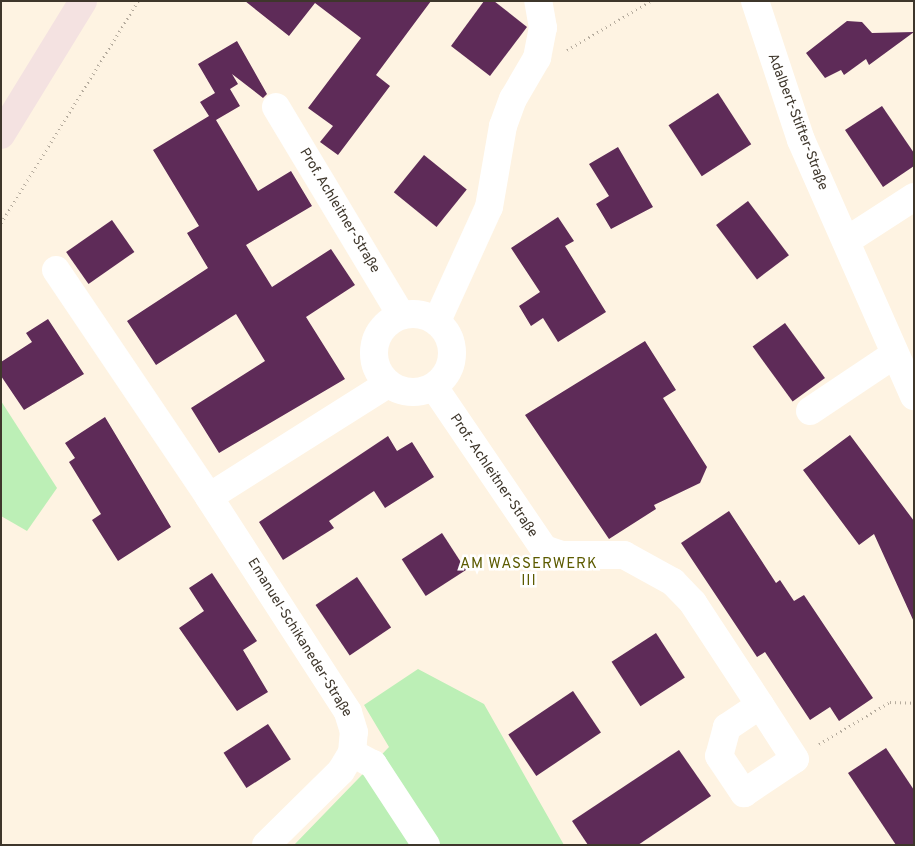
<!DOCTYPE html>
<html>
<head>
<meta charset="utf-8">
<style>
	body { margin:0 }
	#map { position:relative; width:915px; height:846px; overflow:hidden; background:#fef3e2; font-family:Overpass,sans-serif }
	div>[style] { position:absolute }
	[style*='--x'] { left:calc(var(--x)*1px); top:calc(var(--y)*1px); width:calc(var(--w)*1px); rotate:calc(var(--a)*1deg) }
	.green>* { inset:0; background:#bcefb6 }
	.building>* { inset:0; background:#5e2b58; transform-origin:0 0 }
	.path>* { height:3px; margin-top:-1.5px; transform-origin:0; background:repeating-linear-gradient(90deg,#b6ac9e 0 1px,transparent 0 5px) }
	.minor>* { height:28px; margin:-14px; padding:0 14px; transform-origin:14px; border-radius:14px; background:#fff }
	.minor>.ring { margin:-14px; padding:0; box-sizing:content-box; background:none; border:28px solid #fff; border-radius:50% }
	.major>* { height:28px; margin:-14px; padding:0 14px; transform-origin:14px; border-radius:14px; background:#f4e2e1 }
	span { translate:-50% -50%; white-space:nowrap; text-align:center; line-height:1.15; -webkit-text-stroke:5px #fff; paint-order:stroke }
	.street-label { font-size:14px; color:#3e362b }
	.neighbourhood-label { font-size:15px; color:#5c5b00; letter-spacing:1px }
	.frame { position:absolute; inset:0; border:2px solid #3e362b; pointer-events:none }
</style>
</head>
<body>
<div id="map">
	<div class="green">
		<i style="clip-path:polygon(1px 401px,57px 488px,27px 531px,1px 516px)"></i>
		<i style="clip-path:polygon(418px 669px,484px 704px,564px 845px,294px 845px,389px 747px,364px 705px)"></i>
	</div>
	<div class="building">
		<i style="clip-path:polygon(245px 1px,431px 1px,376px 75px,390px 86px,338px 155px,320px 142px,333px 126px,308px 108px,361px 38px,315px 3px,289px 36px)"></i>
		<i style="clip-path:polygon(484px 1px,494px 1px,527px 27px,490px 76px,451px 46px)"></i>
		<i style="clip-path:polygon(847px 21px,862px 22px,872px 33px,914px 32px,869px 65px,866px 59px,844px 75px,841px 70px,825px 78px,806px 53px)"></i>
		<i style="clip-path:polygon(237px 41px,267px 94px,263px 98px,232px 74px,238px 84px,230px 89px,240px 106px,216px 120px,258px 191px,291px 171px,312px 206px,246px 245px,272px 287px,331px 249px,355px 285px,306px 317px,345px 379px,219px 453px,191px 408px,265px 361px,236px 314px,156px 365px,127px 321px,208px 268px,187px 233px,199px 226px,153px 150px,209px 116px,200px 102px,215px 93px,198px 64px)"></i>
		<i style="left:718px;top:93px;width:61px;height:59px;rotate:57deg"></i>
		<i style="clip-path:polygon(882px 106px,914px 153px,914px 166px,883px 187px,845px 130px)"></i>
		<i style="clip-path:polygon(618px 147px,653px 207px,611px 229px,596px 204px,609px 196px,589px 164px)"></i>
		<i style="left:424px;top:155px;width:55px;height:48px;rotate:39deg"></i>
		<i style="left:748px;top:201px;width:68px;height:40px;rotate:53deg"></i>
		<i style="clip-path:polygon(558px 217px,574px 241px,565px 246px,606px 312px,558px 342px,543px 318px,531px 326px,519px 306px,540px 292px,511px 248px)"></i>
		<i style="left:112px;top:220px;width:39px;height:56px;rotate:55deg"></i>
		<i style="clip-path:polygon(48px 319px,84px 374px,24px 410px,1px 376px,1px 362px,32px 342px,26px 333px)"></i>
		<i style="left:785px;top:323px;width:68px;height:40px;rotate:54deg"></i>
		<i style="clip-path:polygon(645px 341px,676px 390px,663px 398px,707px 467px,700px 483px,654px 505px,656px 509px,609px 539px,525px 415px)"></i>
		<i style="clip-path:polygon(105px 417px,171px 527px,118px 561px,92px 520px,101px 514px,69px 462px,75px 458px,65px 443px)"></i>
		<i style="clip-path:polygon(850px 435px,914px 521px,914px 622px,874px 534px,859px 545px,803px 470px)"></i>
		<i style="clip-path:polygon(388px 436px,397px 451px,412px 442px,434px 477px,385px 508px,374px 491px,329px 521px,334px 528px,283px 560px,259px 522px)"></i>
		<i style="clip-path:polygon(729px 511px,776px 583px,780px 580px,794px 601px,804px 595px,873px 698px,839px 721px,830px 707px,810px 720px,765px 652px,757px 657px,681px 543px)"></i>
		<i style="left:442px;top:533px;width:44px;height:48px;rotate:57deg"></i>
		<i style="clip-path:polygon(212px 573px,257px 641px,243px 650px,268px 692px,237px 711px,179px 628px,204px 611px,189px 588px)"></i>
		<i style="left:357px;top:577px;width:61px;height:50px;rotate:56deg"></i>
		<i style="left:656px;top:633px;width:53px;height:53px;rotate:57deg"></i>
		<i style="left:573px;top:691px;width:50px;height:78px;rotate:56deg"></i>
		<i style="left:268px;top:724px;width:42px;height:53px;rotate:57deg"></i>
		<i style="clip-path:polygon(886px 748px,914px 790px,914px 845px,896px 845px,848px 773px)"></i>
		<i style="clip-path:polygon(679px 750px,711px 796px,638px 845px,588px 845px,572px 821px)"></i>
	</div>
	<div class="path">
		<i style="--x:567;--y:50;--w:97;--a:-30.3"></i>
		<i style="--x:1;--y:223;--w:261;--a:-58.3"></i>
		<i style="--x:819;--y:744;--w:82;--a:-30.6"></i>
		<i style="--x:890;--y:702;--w:24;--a:2"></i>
	</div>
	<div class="minor">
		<i style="--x:755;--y:1;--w:146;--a:71.7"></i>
		<i style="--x:801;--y:140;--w:280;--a:66.2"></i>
		<i style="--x:276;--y:107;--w:243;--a:59"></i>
		<i style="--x:846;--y:241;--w:81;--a:-32.9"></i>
		<i style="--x:56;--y:270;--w:274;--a:56"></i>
		<i class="ring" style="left:374px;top:314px;width:50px;height:50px"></i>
		<i style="--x:437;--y:321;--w:125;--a:-65.5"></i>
		<i style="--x:489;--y:207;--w:82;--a:-80.2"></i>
		<i style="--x:503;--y:126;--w:29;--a:-70"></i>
		<i style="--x:513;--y:99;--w:48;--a:-59.7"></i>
		<i style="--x:537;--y:58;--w:31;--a:-79"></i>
		<i style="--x:543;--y:28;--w:27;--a:-100"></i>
		<i style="--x:434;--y:387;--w:196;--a:55.8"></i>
		<i style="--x:544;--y:549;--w:18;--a:19"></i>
		<i style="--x:561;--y:555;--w:63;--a:0"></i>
		<i style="--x:624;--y:555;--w:56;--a:28.9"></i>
		<i style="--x:673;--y:582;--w:29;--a:46"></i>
		<i style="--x:693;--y:603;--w:122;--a:56.7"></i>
		<i style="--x:760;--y:705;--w:40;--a:146"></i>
		<i style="--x:727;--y:727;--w:30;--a:105"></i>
		<i style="--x:719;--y:756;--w:45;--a:56"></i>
		<i style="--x:744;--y:793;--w:61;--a:-33.7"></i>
		<i style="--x:795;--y:759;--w:64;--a:-122.9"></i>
		<i style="--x:810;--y:411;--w:102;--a:-33.8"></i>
		<i style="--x:352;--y:753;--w:24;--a:28"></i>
		<i style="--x:373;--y:764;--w:97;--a:56.8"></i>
		<i style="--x:266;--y:845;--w:105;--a:-44.6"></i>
		<i style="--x:341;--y:771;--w:21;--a:-59"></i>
		<i style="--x:352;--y:753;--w:21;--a:-85"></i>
		<i style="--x:354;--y:732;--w:21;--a:-107"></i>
		<i style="--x:348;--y:712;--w:256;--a:-122.9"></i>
		<i style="--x:209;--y:497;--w:212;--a:-32.3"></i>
	</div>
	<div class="major">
		<i style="--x:1;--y:135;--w:157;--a:-58.5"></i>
	</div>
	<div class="street-label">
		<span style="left:797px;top:122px;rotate:69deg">Adalbert-Stifter-Straße</span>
		<span style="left:339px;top:211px;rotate:59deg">Prof. Achleitner-Straße</span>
		<span style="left:493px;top:476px;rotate:56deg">Prof.-Achleitner-Straße</span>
		<span style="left:299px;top:638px;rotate:58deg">Emanuel-Schikaneder-Straße</span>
	</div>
	<div class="neighbourhood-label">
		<span style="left:529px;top:573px">AM WASSERWERK<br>III</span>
	</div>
	<div class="frame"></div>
</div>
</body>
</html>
